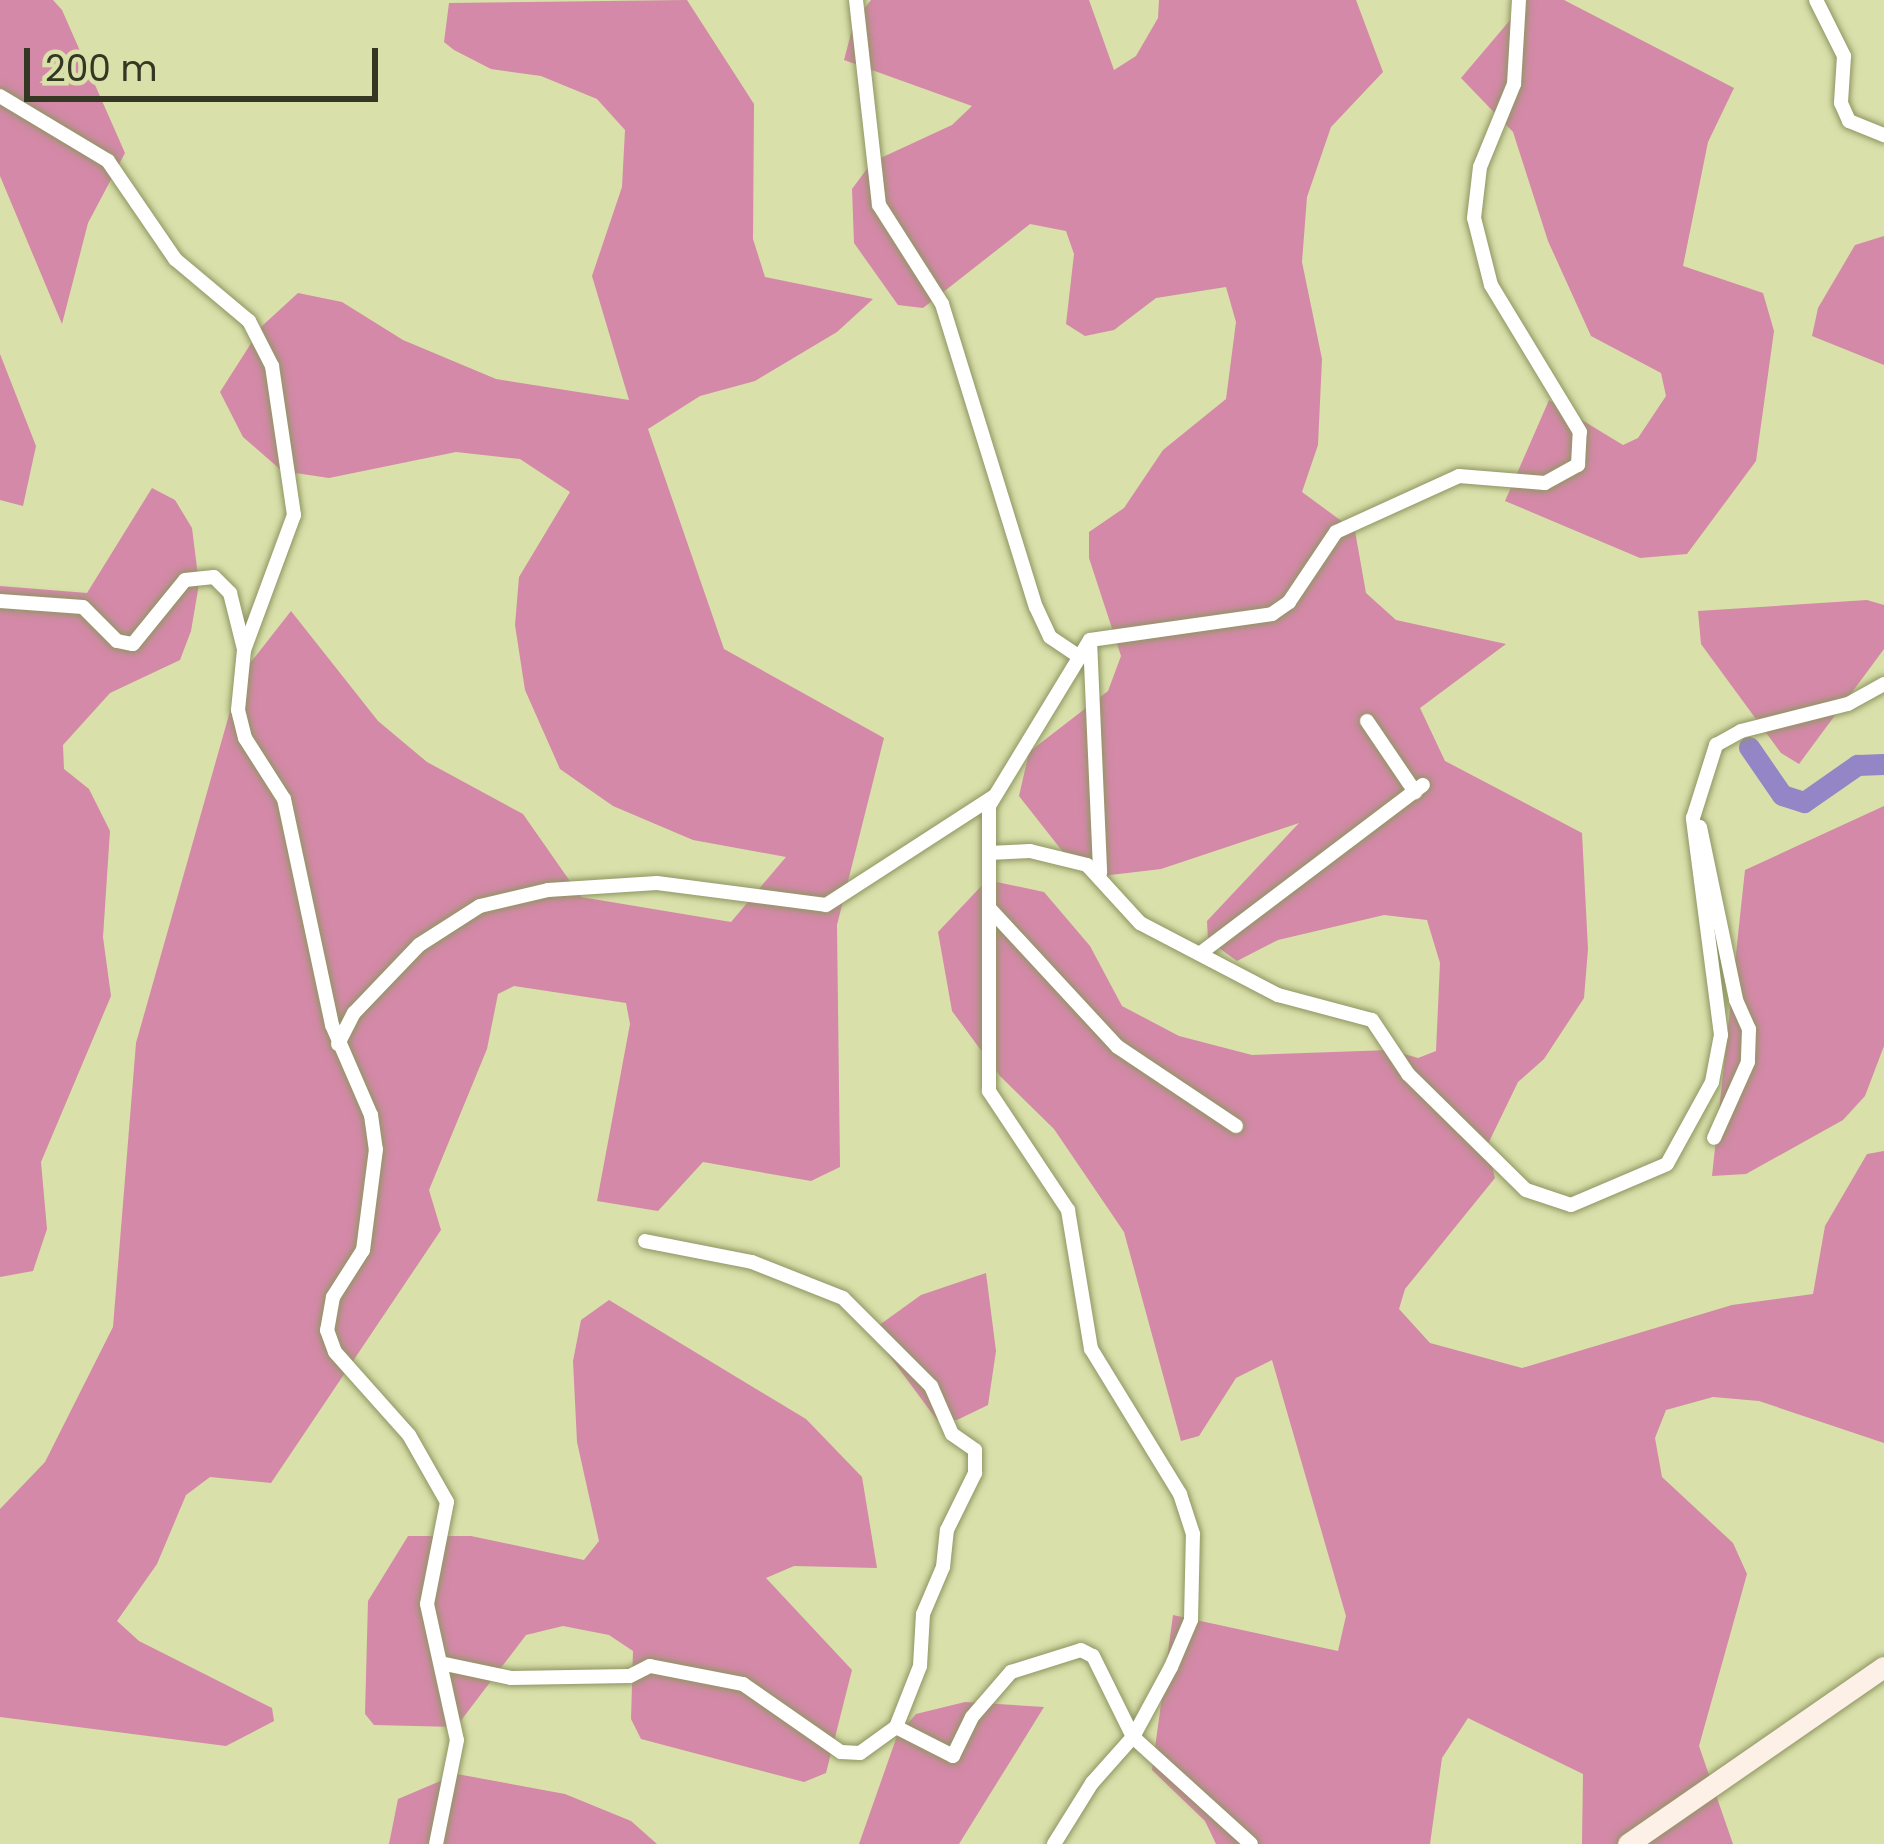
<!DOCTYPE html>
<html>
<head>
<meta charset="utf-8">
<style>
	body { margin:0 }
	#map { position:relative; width:1884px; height:1844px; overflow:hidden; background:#d9e0aa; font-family:Poppins,sans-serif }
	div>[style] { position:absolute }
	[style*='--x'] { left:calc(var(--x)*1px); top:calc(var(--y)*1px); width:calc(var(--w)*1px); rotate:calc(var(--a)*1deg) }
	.forest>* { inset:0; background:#d389a7 }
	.river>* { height:21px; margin:-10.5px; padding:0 10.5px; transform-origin:10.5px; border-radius:10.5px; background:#9485c6 }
	.roads { filter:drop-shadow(0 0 3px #8f9562) drop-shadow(0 0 3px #8f9562) }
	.minor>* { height:14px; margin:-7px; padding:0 7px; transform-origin:7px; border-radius:7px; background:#fff }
	.secondary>* { height:21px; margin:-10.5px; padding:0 10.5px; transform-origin:10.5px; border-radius:10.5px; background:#fdf0e7 }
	span { translate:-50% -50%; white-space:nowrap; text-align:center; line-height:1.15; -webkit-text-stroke:9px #d9e0aa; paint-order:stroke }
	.scale { position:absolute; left:24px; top:48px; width:354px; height:54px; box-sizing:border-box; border:6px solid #343721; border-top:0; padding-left:15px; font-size:36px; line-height:42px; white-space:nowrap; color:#343721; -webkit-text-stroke:9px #d9e0aa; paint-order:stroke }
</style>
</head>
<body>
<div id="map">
	<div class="forest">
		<i style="clip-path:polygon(0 0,53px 0,62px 10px,125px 153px,88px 223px,62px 324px,0 176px)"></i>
		<i style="clip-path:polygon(687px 0,754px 104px,753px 239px,765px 277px,873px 299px,837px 332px,755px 381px,700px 396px,648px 429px,724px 649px,884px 738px,837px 925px,840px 1167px,811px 1181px,703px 1162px,658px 1211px,597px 1201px,630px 1024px,626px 1003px,514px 986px,498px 994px,487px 1049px,429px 1190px,441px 1230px,271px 1483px,210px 1477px,186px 1495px,157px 1564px,117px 1621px,139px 1641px,272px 1708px,274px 1721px,226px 1746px,0 1717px,0 1509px,45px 1462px,113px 1327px,136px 1043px,240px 676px,291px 611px,378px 721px,427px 762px,523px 814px,581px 897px,731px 922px,786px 857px,693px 840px,613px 806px,560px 769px,525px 690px,515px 625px,519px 577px,570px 492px,520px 459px,456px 452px,329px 478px,282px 471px,243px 437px,220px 392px,262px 326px,298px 293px,342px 302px,403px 340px,496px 379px,629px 400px,592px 276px,622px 187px,625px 130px,597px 99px,541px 76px,491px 69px,454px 50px,444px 42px,449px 3px)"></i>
		<i style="clip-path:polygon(871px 0,1089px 0,1114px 70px,1136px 56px,1158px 18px,1159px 0,1356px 0,1383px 72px,1331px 127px,1307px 197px,1302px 262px,1322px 359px,1318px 445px,1302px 492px,1355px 531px,1366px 593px,1396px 620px,1506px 644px,1420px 708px,1445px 761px,1582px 833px,1588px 949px,1584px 998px,1544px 1059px,1518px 1082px,1487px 1146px,1495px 1178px,1405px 1289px,1399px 1309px,1430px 1343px,1522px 1368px,1732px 1305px,1813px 1294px,1825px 1226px,1867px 1154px,1884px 1151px,1884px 1443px,1759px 1401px,1713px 1397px,1666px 1410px,1655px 1438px,1662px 1477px,1733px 1543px,1747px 1574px,1699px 1746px,1733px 1844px,1582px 1844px,1583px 1774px,1468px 1718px,1442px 1758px,1430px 1844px,1216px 1844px,1205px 1821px,1152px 1770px,1173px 1615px,1338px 1651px,1346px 1616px,1272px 1360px,1236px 1378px,1199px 1436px,1181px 1441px,1124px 1232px,1054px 1129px,1000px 1076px,952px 1011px,938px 932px,987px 880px,1044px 892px,1090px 946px,1122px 1006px,1179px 1036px,1252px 1055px,1390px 1050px,1418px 1058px,1436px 1051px,1440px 963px,1427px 920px,1384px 915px,1278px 940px,1237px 961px,1208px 940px,1207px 921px,1299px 823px,1161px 869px,1102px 876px,1063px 852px,1019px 796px,1029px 752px,1108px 691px,1121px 656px,1089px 558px,1089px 532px,1124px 508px,1163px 450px,1226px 399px,1236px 322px,1226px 287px,1156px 298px,1114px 330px,1085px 336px,1066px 324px,1074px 254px,1066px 231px,1030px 224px,923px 308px,898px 305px,854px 243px,852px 189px,872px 162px,952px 125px,972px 106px,844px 60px,854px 22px)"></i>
		<i style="clip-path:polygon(1527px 0,1564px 0,1734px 88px,1708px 142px,1683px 266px,1763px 293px,1774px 331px,1756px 461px,1687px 554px,1640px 558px,1505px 501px,1549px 400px,1623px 445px,1638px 438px,1666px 396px,1661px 373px,1591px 336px,1548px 241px,1513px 132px,1461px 78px)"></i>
		<i style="clip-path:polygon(1884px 236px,1884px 365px,1812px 336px,1818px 308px,1855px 245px)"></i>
		<i style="clip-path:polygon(0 354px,36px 446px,23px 506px,0 500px)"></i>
		<i style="clip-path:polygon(152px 488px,175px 500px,192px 528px,199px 584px,191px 631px,180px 660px,110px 693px,63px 745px,64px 769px,89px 789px,110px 831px,103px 937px,111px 996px,41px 1162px,47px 1229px,33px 1271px,0 1277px,0 586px,87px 593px)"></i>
		<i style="clip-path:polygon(1867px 600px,1884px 605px,1884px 649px,1799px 764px,1781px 753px,1701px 644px,1698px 611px)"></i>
		<i style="clip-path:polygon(1884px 806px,1884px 1046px,1865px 1096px,1843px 1120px,1746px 1174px,1712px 1176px,1745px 870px)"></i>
		<i style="clip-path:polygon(986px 1273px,996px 1351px,988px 1405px,957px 1420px,937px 1420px,871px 1331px,921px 1295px)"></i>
		<i style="clip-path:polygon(609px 1300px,806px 1419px,862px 1477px,877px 1568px,794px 1566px,766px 1578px,852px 1670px,826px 1773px,804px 1782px,641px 1739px,631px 1719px,633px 1651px,609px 1635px,563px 1626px,526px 1635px,456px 1727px,374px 1725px,365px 1714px,368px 1601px,408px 1536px,471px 1536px,584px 1560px,599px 1541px,577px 1442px,573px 1361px,581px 1320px)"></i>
		<i style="clip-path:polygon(965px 1702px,1044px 1707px,959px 1844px,859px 1844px,897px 1736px,916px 1714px)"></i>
		<i style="clip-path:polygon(457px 1774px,565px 1794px,631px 1821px,657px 1844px,389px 1844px,398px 1799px)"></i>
	</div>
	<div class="river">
		<i style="--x:1749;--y:747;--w:58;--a:55.5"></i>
		<i style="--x:1782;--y:795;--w:23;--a:18"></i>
		<i style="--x:1804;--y:802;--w:65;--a:-34.9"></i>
		<i style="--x:1857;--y:765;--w:27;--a:-2"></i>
	</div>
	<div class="roads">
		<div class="minor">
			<i style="--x:856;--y:0;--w:206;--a:83.6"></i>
			<i style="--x:879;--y:205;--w:117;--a:57.5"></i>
			<i style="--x:942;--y:304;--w:317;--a:72.8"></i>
			<i style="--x:1036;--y:607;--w:33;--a:65"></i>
			<i style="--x:1050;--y:637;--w:34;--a:34"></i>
			<i style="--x:1816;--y:0;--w:63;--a:63.4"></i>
			<i style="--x:1844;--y:56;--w:47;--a:93.7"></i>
			<i style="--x:1841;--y:103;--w:20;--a:66"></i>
			<i style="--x:1849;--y:121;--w:38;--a:22"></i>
			<i style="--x:0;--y:96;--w:126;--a:31"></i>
			<i style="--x:108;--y:161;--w:119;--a:55.6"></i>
			<i style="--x:175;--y:259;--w:97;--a:40"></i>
			<i style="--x:249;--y:321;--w:51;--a:62.9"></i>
			<i style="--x:272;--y:366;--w:151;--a:81.6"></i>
			<i style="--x:294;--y:515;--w:144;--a:110.3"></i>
			<i style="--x:244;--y:650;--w:60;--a:95.7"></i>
			<i style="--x:238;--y:710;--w:29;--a:76"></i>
			<i style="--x:245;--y:738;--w:72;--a:57.4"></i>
			<i style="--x:284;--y:799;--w:231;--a:78"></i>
			<i style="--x:332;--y:1025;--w:98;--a:66.6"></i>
			<i style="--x:371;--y:1115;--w:34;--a:82"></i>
			<i style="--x:376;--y:1149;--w:102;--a:97.3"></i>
			<i style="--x:363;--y:1250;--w:56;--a:122.6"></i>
			<i style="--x:333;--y:1297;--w:34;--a:100"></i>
			<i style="--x:327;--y:1330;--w:23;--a:70"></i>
			<i style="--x:335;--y:1352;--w:111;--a:48.3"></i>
			<i style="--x:409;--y:1435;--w:77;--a:60.4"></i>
			<i style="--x:447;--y:1502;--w:104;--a:101.1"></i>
			<i style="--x:427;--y:1604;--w:139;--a:77.6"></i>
			<i style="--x:457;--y:1740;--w:106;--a:101.4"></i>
			<i style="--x:0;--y:601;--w:83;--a:4.1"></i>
			<i style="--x:83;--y:607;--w:48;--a:45"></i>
			<i style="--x:117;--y:641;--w:16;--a:11"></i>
			<i style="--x:133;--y:644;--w:82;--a:-50.9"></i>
			<i style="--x:185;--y:580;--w:29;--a:-6"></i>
			<i style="--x:214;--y:577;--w:23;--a:45"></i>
			<i style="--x:230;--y:593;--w:58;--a:76"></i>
			<i style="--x:1090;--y:640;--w:233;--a:87.5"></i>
			<i style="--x:1367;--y:721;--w:86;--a:55.9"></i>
			<i style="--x:1700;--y:827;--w:177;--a:78.2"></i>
			<i style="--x:1736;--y:1000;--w:32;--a:66"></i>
			<i style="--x:1749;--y:1029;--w:33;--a:92"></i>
			<i style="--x:1748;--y:1062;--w:83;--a:114.1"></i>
			<i style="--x:989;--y:853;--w:41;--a:-2.8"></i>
			<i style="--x:1030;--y:851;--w:59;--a:13.8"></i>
			<i style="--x:1087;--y:865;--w:79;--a:47.6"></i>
			<i style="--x:1140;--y:923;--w:156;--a:27.6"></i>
			<i style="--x:1278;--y:995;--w:97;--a:14.9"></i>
			<i style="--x:1372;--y:1020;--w:65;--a:56.3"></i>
			<i style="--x:1408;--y:1074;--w:165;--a:44.5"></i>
			<i style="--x:1526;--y:1190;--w:47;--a:18.4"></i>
			<i style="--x:1571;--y:1205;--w:104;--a:-23.1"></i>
			<i style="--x:1667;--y:1164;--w:94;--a:-61.2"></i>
			<i style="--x:1712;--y:1082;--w:48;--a:-79.2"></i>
			<i style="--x:1721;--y:1035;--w:219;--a:-97.4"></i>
			<i style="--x:1693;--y:818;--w:77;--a:-72.5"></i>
			<i style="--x:1716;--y:745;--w:29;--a:-29"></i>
			<i style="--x:1741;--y:731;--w:110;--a:-14.2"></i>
			<i style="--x:1848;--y:704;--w:41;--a:-29.1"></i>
			<i style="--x:990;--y:909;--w:188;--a:47.2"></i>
			<i style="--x:1118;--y:1047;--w:142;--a:33.8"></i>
			<i style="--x:1202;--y:952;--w:277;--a:-37.1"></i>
			<i style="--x:338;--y:1044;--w:35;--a:-63"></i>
			<i style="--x:354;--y:1013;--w:94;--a:-46.3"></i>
			<i style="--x:419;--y:945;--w:72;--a:-32.6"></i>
			<i style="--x:480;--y:906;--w:70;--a:-13.2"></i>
			<i style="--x:548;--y:890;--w:109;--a:-3.7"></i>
			<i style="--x:657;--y:883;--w:170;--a:7.4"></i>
			<i style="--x:826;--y:905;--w:199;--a:-32.9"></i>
			<i style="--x:445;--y:1664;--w:67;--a:12"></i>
			<i style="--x:511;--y:1678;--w:119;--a:-1"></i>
			<i style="--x:630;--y:1676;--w:22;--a:-27"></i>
			<i style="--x:650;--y:1666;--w:95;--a:11"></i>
			<i style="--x:743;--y:1684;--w:119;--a:34.8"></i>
			<i style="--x:841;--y:1752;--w:19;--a:3"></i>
			<i style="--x:860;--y:1753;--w:44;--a:-35.8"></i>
			<i style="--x:896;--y:1727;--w:66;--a:-68.5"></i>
			<i style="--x:920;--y:1666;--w:52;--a:-86.7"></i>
			<i style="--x:923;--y:1614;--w:51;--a:-66.9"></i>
			<i style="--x:943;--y:1567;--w:37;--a:-84"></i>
			<i style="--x:947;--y:1530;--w:64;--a:-63.8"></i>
			<i style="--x:975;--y:1473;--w:23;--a:-90"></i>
			<i style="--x:975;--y:1450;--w:28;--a:-145"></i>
			<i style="--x:952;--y:1434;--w:52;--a:-113.6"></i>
			<i style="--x:931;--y:1386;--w:124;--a:-135"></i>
			<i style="--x:843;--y:1298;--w:98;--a:-158.4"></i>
			<i style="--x:752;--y:1262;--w:109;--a:-168.9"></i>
			<i style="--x:896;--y:1727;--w:64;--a:27"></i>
			<i style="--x:953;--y:1756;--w:43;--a:-64"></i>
			<i style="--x:972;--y:1717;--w:60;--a:-49.1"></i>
			<i style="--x:1011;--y:1672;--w:73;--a:-17.4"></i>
			<i style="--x:1081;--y:1650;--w:13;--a:27"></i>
			<i style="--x:1093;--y:1656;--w:90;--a:63.7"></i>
			<i style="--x:1133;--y:1737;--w:159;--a:42.2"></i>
			<i style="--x:1054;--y:1844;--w:72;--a:-58.1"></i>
			<i style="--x:1092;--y:1783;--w:62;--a:-48.3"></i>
			<i style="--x:1133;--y:1737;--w:80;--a:-61.5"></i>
			<i style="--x:1171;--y:1667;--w:51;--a:-66.9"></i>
			<i style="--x:1191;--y:1620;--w:86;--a:-88.7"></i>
			<i style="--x:1193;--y:1534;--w:42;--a:-108"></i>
			<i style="--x:1180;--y:1494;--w:170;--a:-121.5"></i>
			<i style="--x:1091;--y:1349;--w:141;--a:-99.4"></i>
			<i style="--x:1068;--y:1210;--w:143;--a:-123.6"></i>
			<i style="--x:989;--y:1091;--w:285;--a:-90"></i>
			<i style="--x:989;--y:806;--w:194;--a:-58.7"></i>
			<i style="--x:1090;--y:640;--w:184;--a:-8.1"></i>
			<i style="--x:1272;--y:614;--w:21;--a:-35"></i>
			<i style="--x:1289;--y:602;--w:84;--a:-56.1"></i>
			<i style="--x:1336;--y:532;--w:135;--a:-24.5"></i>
			<i style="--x:1459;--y:476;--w:86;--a:4.7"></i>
			<i style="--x:1545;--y:483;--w:38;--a:-29"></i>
			<i style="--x:1578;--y:465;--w:33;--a:-87"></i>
			<i style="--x:1580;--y:432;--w:172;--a:-121.2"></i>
			<i style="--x:1491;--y:285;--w:69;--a:-104.2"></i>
			<i style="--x:1474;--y:218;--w:51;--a:-83.3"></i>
			<i style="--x:1480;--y:167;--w:90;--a:-67.7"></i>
			<i style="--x:1514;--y:84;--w:84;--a:-86.6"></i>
		</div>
		<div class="secondary">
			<i style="--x:1628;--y:1844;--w:311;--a:-34.7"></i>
		</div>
	</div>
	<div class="scale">200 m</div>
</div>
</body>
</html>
